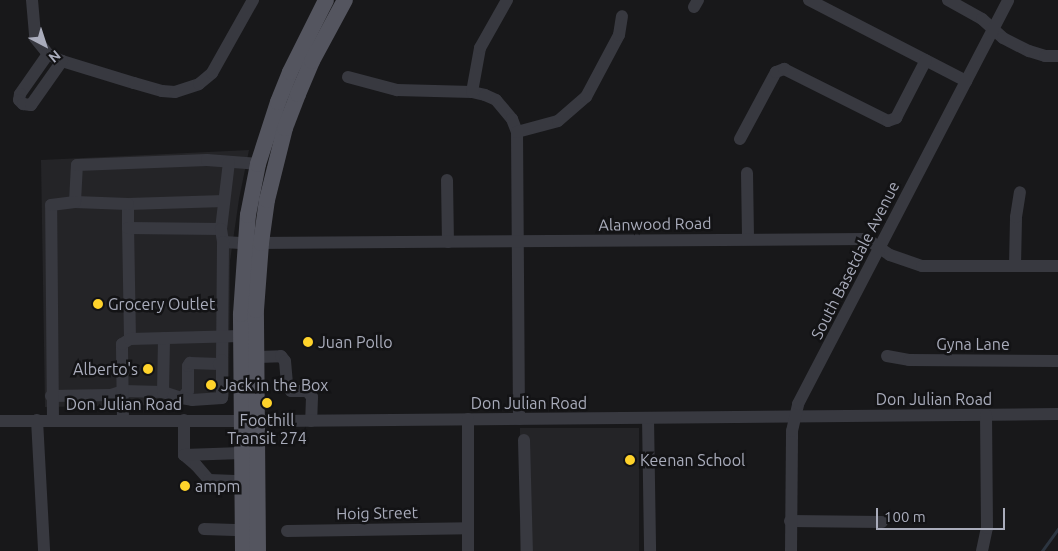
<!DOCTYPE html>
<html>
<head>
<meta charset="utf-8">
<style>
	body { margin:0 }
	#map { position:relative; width:1058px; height:551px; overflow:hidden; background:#18181a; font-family:Ubuntu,sans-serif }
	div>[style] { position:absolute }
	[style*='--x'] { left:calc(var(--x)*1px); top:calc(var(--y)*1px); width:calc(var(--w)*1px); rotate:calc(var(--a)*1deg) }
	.built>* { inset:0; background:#242427; transform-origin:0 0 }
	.stream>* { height:2.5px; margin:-1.25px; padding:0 1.25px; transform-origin:1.25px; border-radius:1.25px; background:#2c3540 }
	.minor>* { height:12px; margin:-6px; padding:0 6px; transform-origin:6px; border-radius:6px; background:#383940 }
	.major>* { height:16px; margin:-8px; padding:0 8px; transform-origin:8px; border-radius:8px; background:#54555f }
	.dots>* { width:14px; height:14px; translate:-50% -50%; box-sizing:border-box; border:2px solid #131315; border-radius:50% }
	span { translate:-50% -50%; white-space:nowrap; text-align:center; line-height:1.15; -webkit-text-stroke:5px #131315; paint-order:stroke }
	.street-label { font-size:16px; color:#a9acbb }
	.poi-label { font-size:16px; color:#a9acbb }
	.left { translate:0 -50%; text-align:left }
	.right { translate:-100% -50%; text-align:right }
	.north { position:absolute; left:20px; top:20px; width:50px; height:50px; -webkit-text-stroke:4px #131315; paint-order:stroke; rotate:140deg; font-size:14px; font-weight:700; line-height:20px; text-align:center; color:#a9acbb }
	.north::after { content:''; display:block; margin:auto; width:18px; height:22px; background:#a9acbb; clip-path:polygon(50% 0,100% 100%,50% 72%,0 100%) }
	.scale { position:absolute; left:876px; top:508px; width:129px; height:22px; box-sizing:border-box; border:2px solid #a9acbb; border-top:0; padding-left:6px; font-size:15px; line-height:18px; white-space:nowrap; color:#a9acbb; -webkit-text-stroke:4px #131315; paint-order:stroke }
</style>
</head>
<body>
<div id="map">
	<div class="built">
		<i style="clip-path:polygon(249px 150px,239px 199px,230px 261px,229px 396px,227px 401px,221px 404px,45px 407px,41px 160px)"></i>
		<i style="left:520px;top:428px;width:119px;height:123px"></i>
	</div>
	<div class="stream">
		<i style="--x:1042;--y:551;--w:27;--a:-54"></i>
	</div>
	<div class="minor">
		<i style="--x:32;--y:0;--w:38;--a:85"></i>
		<i style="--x:35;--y:38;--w:21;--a:51"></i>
		<i style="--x:48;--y:54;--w:16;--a:27"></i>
		<i style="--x:62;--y:61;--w:75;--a:17"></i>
		<i style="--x:134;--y:83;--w:29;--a:16"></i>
		<i style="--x:162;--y:91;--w:13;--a:4"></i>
		<i style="--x:175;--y:92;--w:25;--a:-18"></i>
		<i style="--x:199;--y:84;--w:17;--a:-40"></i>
		<i style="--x:212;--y:73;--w:84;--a:-60.7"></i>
		<i style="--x:809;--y:0;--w:177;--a:27.3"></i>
		<i style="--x:948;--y:0;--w:39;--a:29"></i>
		<i style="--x:982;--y:19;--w:28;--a:42"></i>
		<i style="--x:1003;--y:38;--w:29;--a:27"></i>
		<i style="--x:1029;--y:51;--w:17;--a:17"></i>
		<i style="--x:1045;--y:56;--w:13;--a:0"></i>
		<i style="--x:694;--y:7;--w:8;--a:-60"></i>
		<i style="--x:48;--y:54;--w:49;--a:125"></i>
		<i style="--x:20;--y:94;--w:6;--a:99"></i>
		<i style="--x:19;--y:100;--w:6;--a:45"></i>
		<i style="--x:23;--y:104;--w:8;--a:7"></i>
		<i style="--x:31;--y:105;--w:54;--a:-54.8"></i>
		<i style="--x:348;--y:77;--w:51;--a:14.9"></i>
		<i style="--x:397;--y:90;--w:75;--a:1.5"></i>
		<i style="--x:472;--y:92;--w:13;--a:13"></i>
		<i style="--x:485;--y:95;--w:12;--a:24"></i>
		<i style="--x:496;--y:100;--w:25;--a:50"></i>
		<i style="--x:512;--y:119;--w:14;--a:69"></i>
		<i style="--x:517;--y:132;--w:287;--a:89.6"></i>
		<i style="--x:472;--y:92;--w:45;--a:-79.7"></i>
		<i style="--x:480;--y:48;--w:55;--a:-60.6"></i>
		<i style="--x:517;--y:132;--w:42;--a:-15"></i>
		<i style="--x:558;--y:121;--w:37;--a:-41"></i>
		<i style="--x:586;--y:97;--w:70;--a:-62"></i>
		<i style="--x:619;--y:35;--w:19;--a:-81"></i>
		<i style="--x:740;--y:139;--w:76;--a:-61.8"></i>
		<i style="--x:776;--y:72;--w:9;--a:-21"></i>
		<i style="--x:784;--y:69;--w:116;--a:26.6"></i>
		<i style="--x:888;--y:121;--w:9;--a:-21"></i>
		<i style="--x:896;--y:118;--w:65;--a:-62.7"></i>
		<i style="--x:747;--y:173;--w:66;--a:89.1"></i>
		<i style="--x:447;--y:180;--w:62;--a:89.1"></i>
		<i style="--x:128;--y:204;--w:96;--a:-1.8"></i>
		<i style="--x:128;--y:228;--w:24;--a:-90"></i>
		<i style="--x:128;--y:204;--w:53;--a:-177.8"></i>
		<i style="--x:75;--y:202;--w:37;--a:-87"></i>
		<i style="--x:77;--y:165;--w:130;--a:-2.2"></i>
		<i style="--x:207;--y:160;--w:51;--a:4.5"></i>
		<i style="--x:221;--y:229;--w:67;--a:-83.2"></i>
		<i style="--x:1015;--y:266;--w:49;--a:-88.8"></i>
		<i style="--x:1016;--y:217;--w:25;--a:-81"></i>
		<i style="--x:130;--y:339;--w:111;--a:-91"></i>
		<i style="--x:128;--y:228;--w:93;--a:0.6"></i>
		<i style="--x:221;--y:229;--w:13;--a:81"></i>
		<i style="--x:223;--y:242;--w:22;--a:3"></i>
		<i style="--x:245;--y:243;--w:622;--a:-0.37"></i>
		<i style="--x:867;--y:239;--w:28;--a:35"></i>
		<i style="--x:890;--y:255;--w:34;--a:19"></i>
		<i style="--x:922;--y:266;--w:136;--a:0"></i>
		<i style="--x:887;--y:356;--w:22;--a:10"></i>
		<i style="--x:909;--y:360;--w:149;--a:0.4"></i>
		<i style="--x:258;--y:357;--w:23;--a:-2"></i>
		<i style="--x:281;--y:356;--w:6;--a:51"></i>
		<i style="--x:285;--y:361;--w:25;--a:85"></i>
		<i style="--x:287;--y:386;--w:6;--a:51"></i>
		<i style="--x:291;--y:391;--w:16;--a:0"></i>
		<i style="--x:307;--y:391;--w:8;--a:50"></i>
		<i style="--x:312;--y:397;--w:24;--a:92"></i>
		<i style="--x:163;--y:392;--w:20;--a:18"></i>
		<i style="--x:182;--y:398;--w:9;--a:-49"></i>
		<i style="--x:188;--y:391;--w:25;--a:-90"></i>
		<i style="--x:188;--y:366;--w:4;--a:-56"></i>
		<i style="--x:190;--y:363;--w:29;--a:2"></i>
		<i style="--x:219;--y:364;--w:5;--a:-53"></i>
		<i style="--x:222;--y:360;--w:118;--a:-89.5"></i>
		<i style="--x:51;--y:396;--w:60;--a:-1"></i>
		<i style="--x:111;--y:395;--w:13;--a:-18"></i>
		<i style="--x:123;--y:391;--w:40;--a:1.4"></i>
		<i style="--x:163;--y:392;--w:54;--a:-88.9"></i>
		<i style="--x:182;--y:398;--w:10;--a:11"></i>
		<i style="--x:192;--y:400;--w:30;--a:-4"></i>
		<i style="--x:222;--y:398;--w:38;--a:-90"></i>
		<i style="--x:648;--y:418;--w:133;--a:89.1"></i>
		<i style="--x:37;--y:420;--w:131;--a:86.9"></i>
		<i style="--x:53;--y:420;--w:215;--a:-90.5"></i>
		<i style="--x:51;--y:205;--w:24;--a:-7"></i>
		<i style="--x:123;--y:420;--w:76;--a:-90.8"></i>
		<i style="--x:122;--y:344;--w:9;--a:-32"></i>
		<i style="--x:130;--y:339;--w:111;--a:-1.5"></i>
		<i style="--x:184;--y:420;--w:35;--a:90"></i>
		<i style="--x:184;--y:455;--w:16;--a:40"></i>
		<i style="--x:196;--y:465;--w:20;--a:49"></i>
		<i style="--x:209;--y:480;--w:33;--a:2"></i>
		<i style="--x:0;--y:421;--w:274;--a:0"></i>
		<i style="--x:274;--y:421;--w:784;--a:-0.51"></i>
		<i style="--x:524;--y:440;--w:111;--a:88.5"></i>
		<i style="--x:184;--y:455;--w:58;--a:-2"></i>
		<i style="--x:790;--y:521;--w:92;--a:0.6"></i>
		<i style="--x:204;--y:529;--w:38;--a:2"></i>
		<i style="--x:287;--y:531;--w:181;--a:-0.9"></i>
		<i style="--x:468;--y:551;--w:132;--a:-90"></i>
		<i style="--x:791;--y:551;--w:120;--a:-89.5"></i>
		<i style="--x:792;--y:431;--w:28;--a:-77"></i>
		<i style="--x:798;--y:404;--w:455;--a:-62.5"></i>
		<i style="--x:982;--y:551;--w:24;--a:-78"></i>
		<i style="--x:987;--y:528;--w:113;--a:-90.5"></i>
	</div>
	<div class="major">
		<i style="--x:243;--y:551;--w:237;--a:-90.5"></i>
		<i style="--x:241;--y:314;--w:99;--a:-86"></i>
		<i style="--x:248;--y:215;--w:52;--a:-78.9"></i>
		<i style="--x:258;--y:164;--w:65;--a:-72.1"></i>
		<i style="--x:278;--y:102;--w:32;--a:-68"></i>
		<i style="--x:290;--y:72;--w:80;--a:-63.4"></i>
		<i style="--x:258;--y:551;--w:241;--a:-90.5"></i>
		<i style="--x:256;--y:310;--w:67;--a:-85.7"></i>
		<i style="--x:261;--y:243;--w:43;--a:-82.1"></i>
		<i style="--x:267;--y:200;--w:74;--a:-76"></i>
		<i style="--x:285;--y:128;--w:36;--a:-69"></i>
		<i style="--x:298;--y:94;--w:36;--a:-67"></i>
		<i style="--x:312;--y:61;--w:69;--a:-61.6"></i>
	</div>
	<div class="dots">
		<i style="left:98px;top:304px;background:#ffd32b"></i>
		<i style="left:308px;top:342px;background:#ffd32b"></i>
		<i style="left:148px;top:369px;background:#ffd32b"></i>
		<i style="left:211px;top:385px;background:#ffd32b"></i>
		<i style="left:267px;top:403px;background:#ffd32b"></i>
		<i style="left:630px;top:460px;background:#ffd32b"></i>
		<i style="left:185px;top:486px;background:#ffd32b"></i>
	</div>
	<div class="street-label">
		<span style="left:655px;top:224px;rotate:-1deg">Alanwood Road</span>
		<span style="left:855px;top:260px;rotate:-63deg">South Basetdale Avenue</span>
		<span style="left:973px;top:344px">Gyna Lane</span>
		<span style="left:934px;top:399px">Don Julian Road</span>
		<span style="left:529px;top:403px">Don Julian Road</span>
		<span style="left:124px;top:404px">Don Julian Road</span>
		<span style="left:377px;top:513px;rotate:-1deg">Hoig Street</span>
	</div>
	<div class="poi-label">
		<span class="left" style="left:108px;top:304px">Grocery Outlet</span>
		<span class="left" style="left:318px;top:342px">Juan Pollo</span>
		<span class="right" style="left:138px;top:369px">Alberto's</span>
		<span class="left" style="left:221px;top:385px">Jack in the Box</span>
		<span style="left:267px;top:429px">Foothill<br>Transit 274</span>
		<span class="left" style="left:640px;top:460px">Keenan School</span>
		<span class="left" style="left:195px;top:486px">ampm</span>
	</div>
	<div class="north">N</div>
	<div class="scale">100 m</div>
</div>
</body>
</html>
